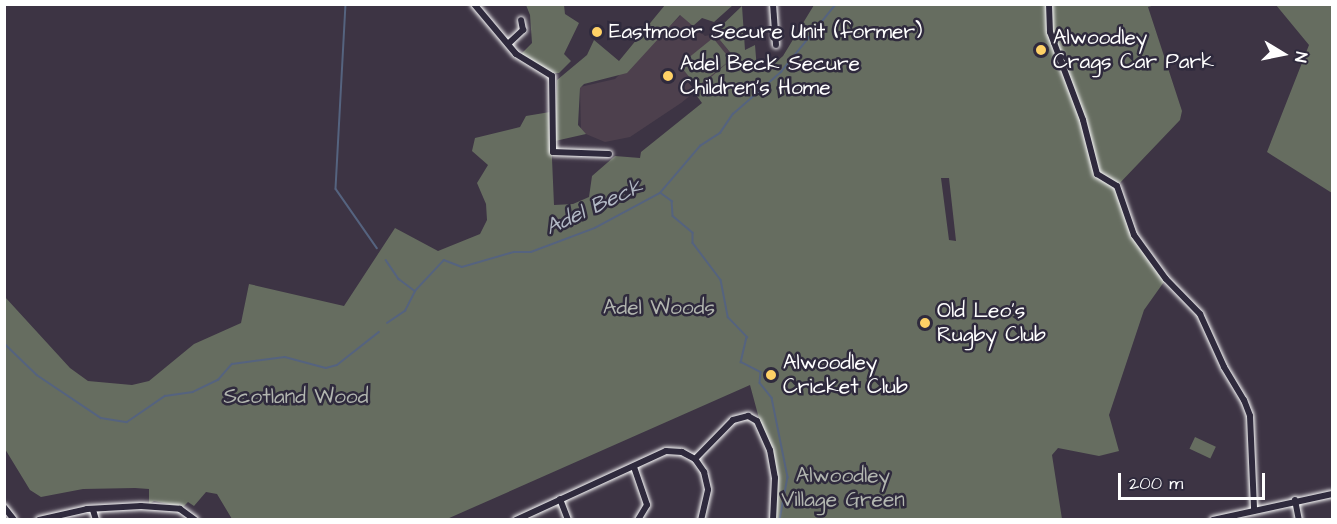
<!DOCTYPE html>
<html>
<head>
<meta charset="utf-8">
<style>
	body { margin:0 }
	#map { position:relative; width:1337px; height:524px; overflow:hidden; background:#3d3444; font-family:"Architects Daughter",sans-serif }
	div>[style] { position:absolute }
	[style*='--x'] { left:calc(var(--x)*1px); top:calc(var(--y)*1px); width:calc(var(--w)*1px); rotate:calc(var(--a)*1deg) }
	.built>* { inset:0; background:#4d404d }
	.green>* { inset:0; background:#666d60; transform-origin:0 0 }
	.stream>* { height:1.5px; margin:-0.75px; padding:0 0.75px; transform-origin:0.75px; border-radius:0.75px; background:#55637f }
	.roads { filter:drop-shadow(0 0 2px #fff) drop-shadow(0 0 2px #fff) }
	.minor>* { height:6px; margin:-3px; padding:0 3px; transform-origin:3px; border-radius:3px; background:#2f2a3d }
	.dots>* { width:16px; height:16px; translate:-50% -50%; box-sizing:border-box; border:3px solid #2f2a3d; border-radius:50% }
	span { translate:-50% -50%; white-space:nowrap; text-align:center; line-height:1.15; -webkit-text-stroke:5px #2f2a3d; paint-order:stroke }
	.poi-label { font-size:21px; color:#fff }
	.left { translate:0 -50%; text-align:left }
	.park-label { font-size:21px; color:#b2b6b0 }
	.water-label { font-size:22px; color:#b2b9c5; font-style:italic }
	.frame { position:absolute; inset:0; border:6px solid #fff; pointer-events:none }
	.north { position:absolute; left:1253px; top:24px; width:60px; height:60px; -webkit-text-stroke:4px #2f2a3d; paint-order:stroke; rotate:100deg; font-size:16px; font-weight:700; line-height:24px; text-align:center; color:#fff }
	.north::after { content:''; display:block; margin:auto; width:21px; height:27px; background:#fff; clip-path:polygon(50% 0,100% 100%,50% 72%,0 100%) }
	.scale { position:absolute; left:1118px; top:473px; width:147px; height:27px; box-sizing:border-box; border:3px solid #fff; border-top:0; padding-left:8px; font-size:18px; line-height:21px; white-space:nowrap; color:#fff; -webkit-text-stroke:4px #2f2a3d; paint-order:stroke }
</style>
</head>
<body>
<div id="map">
	<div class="built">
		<i style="clip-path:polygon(681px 15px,705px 36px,715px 34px,734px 57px,732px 62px,681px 103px,630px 137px,605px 142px,581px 132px,580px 87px,615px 79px)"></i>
	</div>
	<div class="green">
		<i style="clip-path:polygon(526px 5px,564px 5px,565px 14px,579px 23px,564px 54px,571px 61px,559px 73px,551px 73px,520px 55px,532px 43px,530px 15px)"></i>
		<i style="clip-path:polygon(665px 5px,733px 5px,714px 22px,702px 18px,693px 26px,680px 15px,627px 73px,584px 84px,580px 88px,578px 125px,586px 134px,555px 141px,557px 80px,587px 55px,594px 40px,619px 61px)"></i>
		<i style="clip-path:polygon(evenodd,814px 5px,1155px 5px,1148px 7px,1182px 111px,1180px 120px,1117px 186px,1134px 235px,1166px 279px,1144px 310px,1109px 415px,1119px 451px,1099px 456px,1058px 448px,1052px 455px,1062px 519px,773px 519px,775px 478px,750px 385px,447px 519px,232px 519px,217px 494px,206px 492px,194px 506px,188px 502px,183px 507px,154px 501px,149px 504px,149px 489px,135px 488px,83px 489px,41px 497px,30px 490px,5px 449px,5px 297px,70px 368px,88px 381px,132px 385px,149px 381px,194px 344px,241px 323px,249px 284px,344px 306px,395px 228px,438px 251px,480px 234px,487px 220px,486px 204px,477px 183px,488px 165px,472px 151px,475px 138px,520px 127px,526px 116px,550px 112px,554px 205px,573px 204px,589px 197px,592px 176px,615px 156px,640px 158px,641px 152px,702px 103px,694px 92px,734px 57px,715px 34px,717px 30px,742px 6px,745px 50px,755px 45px,757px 70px,766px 71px,783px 56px,814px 5px,941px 178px,949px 178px,956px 241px,949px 240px,941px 178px)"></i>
		<i style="clip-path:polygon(1276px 5px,1332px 5px,1332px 193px,1267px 152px,1309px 45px)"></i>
		<i style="left:713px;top:38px;width:28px;height:43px;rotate:51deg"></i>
		<i style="left:1195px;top:437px;width:23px;height:13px;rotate:25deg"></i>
	</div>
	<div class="stream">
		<i style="--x:346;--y:4;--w:185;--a:93.1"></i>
		<i style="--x:336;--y:189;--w:72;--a:55.2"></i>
		<i style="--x:661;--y:193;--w:14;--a:36"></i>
		<i style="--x:672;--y:201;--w:15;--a:86"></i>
		<i style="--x:673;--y:216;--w:26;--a:40"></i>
		<i style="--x:693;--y:233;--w:10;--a:90"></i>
		<i style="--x:693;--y:243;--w:46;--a:52.9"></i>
		<i style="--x:721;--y:280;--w:38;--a:79"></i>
		<i style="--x:728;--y:317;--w:28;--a:46"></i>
		<i style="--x:747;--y:337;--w:26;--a:103"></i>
		<i style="--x:741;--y:362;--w:22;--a:27"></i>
		<i style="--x:761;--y:372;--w:11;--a:95"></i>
		<i style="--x:760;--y:383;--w:19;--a:51"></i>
		<i style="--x:772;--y:398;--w:81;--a:78.6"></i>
		<i style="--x:788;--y:477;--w:44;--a:100.5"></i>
		<i style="--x:386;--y:260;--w:23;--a:56"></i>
		<i style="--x:399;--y:279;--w:20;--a:37"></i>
		<i style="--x:387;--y:323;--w:22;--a:-34"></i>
		<i style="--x:405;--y:311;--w:22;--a:-63"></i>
		<i style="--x:415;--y:291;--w:42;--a:-46.9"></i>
		<i style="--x:444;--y:260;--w:19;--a:21"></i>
		<i style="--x:462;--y:267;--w:54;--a:-16.1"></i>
		<i style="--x:514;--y:252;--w:17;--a:0"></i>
		<i style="--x:531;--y:252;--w:68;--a:-20.6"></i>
		<i style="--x:595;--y:228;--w:74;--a:-28.3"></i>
		<i style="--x:660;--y:193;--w:62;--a:-49.6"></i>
		<i style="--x:700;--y:146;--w:24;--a:-33"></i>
		<i style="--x:720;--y:133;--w:23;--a:-56"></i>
		<i style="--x:733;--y:114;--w:64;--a:-41.2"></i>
		<i style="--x:781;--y:72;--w:87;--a:-51"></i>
		<i style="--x:4;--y:343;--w:46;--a:44.1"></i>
		<i style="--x:37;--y:375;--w:77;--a:33.9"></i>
		<i style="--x:101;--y:418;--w:26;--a:9"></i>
		<i style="--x:127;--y:422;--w:46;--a:-34.4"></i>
		<i style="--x:165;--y:396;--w:28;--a:-8"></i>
		<i style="--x:193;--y:392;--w:28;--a:-26"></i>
		<i style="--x:218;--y:380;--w:21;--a:-49"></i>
		<i style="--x:232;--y:364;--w:53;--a:-7.5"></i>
		<i style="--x:285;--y:357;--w:42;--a:15"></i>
		<i style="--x:326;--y:368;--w:11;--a:-15"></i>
		<i style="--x:337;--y:365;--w:53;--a:-38.2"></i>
	</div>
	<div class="roads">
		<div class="minor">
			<i style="--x:474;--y:4;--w:65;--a:50"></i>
			<i style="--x:516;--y:54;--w:42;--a:31.4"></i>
			<i style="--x:552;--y:76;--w:76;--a:89.2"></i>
			<i style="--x:553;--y:152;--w:56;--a:2"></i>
			<i style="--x:773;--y:4;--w:41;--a:85.8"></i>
			<i style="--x:1049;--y:4;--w:28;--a:88"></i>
			<i style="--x:1050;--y:32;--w:94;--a:69.4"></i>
			<i style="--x:1083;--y:120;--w:56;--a:75.5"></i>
			<i style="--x:1097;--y:174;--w:23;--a:31"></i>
			<i style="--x:1117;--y:186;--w:52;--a:70.9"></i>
			<i style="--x:1134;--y:235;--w:54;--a:54"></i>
			<i style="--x:1166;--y:279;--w:49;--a:45.8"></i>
			<i style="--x:1200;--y:314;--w:58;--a:65.6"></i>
			<i style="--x:1224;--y:367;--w:39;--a:59"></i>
			<i style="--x:1244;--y:400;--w:17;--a:69"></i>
			<i style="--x:1250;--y:416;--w:93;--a:87.5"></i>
			<i style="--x:508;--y:44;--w:21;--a:-43"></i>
			<i style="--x:523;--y:30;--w:10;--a:-101"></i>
			<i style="--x:695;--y:459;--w:54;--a:-45.7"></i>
			<i style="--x:733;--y:420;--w:16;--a:-15"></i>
			<i style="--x:748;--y:416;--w:10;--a:29"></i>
			<i style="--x:757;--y:421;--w:32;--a:66"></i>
			<i style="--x:770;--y:450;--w:28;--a:80"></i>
			<i style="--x:775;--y:478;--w:42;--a:92.7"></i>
			<i style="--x:634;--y:467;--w:40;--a:71.1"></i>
			<i style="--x:647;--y:505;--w:17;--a:121"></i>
			<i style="--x:560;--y:499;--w:22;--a:69"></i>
			<i style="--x:1295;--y:500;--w:20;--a:79"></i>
			<i style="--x:4;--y:507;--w:16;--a:52"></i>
			<i style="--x:93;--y:510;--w:10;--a:73"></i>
			<i style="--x:39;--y:520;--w:49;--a:-12.9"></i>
			<i style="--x:87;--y:509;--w:54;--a:-3.2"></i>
			<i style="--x:141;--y:506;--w:39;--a:4"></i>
			<i style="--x:180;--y:509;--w:19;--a:36"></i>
			<i style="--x:516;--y:520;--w:165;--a:-24.7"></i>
			<i style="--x:666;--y:451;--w:16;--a:4"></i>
			<i style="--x:682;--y:452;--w:15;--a:28"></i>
			<i style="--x:695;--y:459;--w:16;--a:55"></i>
			<i style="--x:704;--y:472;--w:18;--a:77"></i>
			<i style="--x:708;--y:490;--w:31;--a:103"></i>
			<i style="--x:1213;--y:520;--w:122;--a:-12.3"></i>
		</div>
	</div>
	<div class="dots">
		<i style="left:597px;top:32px;background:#ffd166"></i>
		<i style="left:1041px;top:50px;background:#ffd166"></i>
		<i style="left:668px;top:76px;background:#ffd166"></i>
		<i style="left:925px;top:323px;background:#ffd166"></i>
		<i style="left:771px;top:375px;background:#ffd166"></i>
	</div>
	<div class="poi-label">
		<span class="left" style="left:609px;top:32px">Eastmoor Secure Unit (former)</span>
		<span class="left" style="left:1053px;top:50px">Alwoodley<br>Crags Car Park</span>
		<span class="left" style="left:680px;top:76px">Adel Beck Secure<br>Children's Home</span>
		<span class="left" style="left:937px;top:323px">Old Leo's<br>Rugby Club</span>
		<span class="left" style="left:783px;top:375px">Alwoodley<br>Cricket Club</span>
	</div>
	<div class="park-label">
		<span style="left:659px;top:308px">Adel Woods</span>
		<span style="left:296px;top:397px">Scotland Wood</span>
		<span style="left:843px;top:488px">Alwoodley<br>Village Green</span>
	</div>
	<div class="water-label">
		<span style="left:594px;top:207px;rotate:-25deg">Adel Beck</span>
	</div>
	<div class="frame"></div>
	<div class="north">N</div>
	<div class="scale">200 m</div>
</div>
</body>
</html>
